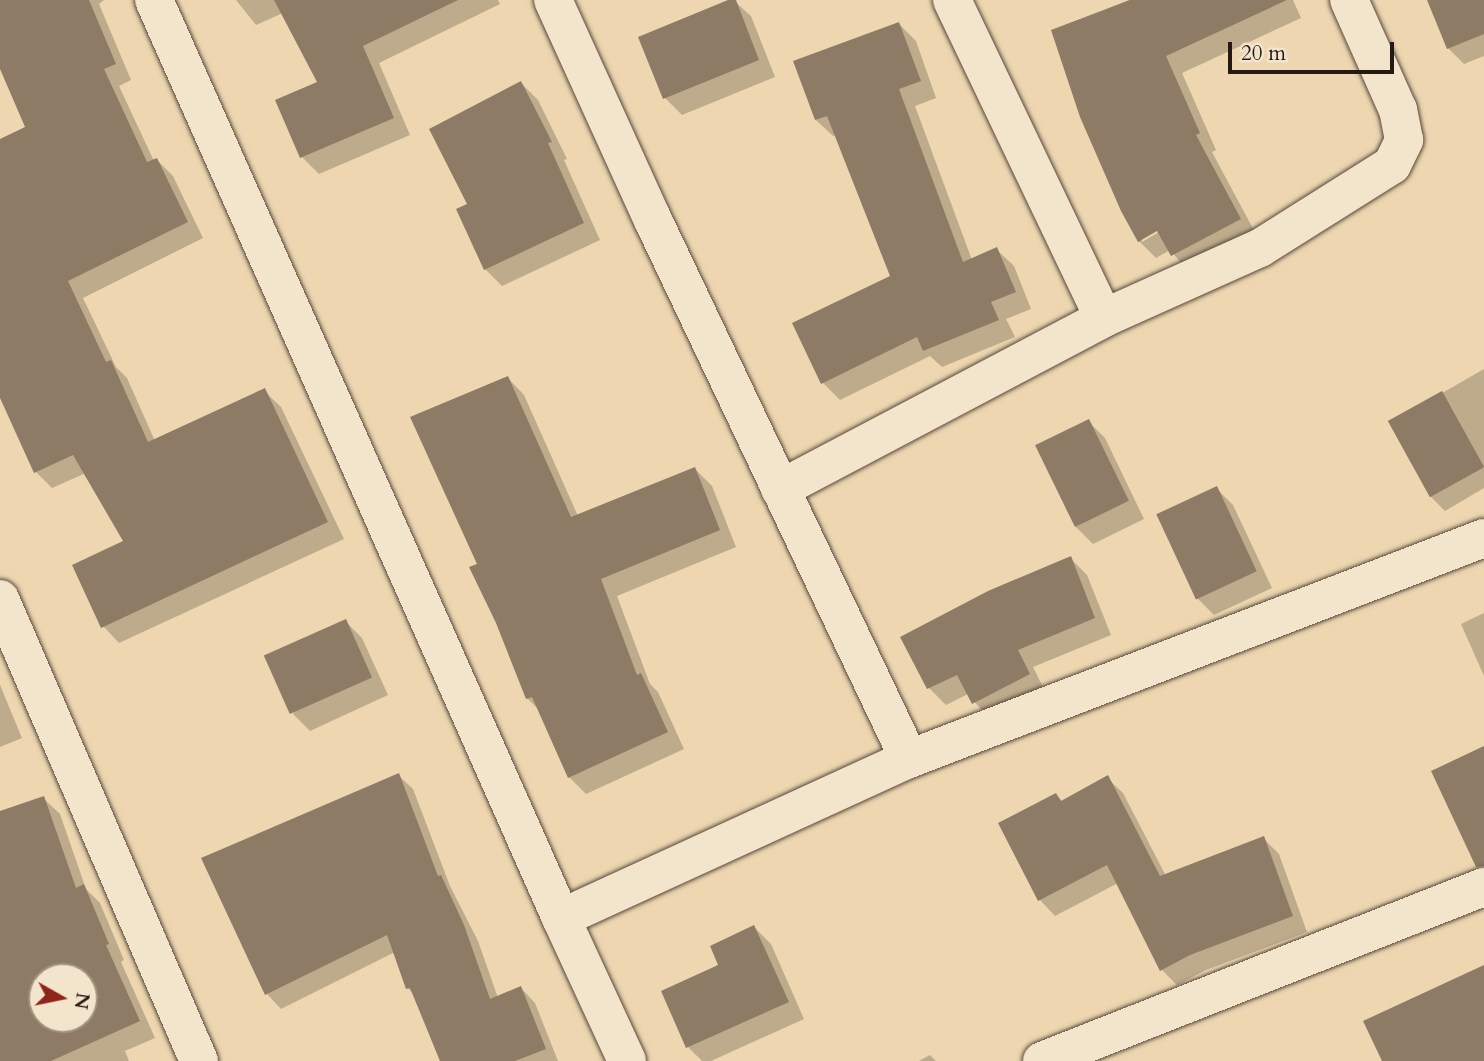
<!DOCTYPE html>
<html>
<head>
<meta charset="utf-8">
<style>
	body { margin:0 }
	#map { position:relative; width:1484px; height:1061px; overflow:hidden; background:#edd6b0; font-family:Cardo,serif }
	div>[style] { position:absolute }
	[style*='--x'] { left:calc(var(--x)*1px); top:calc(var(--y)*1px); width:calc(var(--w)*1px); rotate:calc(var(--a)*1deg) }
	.shadow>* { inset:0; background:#0003 }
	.building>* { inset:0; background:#8d7b65; transform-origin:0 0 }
	.roads { filter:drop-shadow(0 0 2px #57483a) drop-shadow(0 0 2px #57483a) }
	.street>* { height:38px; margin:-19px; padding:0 19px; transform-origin:19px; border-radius:19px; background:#f3e4cc }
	span { translate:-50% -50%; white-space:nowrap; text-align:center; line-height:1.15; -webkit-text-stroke:5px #f3e4cc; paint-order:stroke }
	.north { position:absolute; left:28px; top:963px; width:70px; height:70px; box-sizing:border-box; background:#f3e4cc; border:2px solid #a19382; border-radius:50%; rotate:99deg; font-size:19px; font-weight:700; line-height:28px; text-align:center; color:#251913 }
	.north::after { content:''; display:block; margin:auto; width:24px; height:32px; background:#8f2418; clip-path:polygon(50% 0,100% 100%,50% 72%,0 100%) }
	.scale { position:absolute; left:1228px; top:42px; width:166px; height:32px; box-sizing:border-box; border:4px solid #251913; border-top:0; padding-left:9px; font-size:21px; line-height:24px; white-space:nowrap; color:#251913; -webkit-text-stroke:5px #f3e4cc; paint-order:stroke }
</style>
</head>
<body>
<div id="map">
	<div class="shadow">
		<i style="clip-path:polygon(0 0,104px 0,99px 4px,131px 80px,119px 86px,154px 161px,157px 160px,173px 176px,203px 238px,83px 298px,116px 367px,127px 378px,155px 441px,264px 391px,281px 407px,344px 539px,119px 643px,103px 626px,126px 542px,86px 473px,52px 488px,36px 472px,0 396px,0 141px,27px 128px,0 64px)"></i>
		<i style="clip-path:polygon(236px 0,498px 0,500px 4px,379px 63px,410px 135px,319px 174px,302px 157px,277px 100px,320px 82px,283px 13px,256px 25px)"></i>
		<i style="clip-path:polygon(733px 0,751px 16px,775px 77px,682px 115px,665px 98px)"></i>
		<i style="clip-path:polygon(evenodd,1129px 0,1293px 0,1301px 18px,1182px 73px,1216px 150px,1212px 152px,1257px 236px,1189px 272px,1170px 250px,1156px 258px,1139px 241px,1123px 211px,1053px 31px,1129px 0,1164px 225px,1166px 228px,1142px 242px,1142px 238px,1164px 225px)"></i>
		<i style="clip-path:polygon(1429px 0,1484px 0,1484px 56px,1464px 64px,1448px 48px)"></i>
		<i style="clip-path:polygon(899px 24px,916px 41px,936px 98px,915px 106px,972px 260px,997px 250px,1014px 266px,1031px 309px,1006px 319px,1015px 337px,942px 367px,930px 356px,840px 400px,823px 383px,892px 277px,836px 135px,833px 136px,816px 120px)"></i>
		<i style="clip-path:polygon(521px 83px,538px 100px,567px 159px,564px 160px,600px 240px,502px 286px,485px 269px,470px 205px)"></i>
		<i style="clip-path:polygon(1484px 369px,1484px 488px,1445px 511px,1431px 497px,1390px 423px)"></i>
		<i style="clip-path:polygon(508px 378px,524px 395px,578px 516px,695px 469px,712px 486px,736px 547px,617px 596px,650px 684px,658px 692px,684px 749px,586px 794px,569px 777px,540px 711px,527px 698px,479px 565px)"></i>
		<i style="clip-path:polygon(1088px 421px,1105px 438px,1144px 519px,1093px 544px,1076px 527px)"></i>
		<i style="clip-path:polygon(1216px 488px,1233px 505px,1272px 588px,1214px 615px,1197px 598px)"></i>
		<i style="clip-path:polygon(1070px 558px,1087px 575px,1111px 635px,1033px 667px,1045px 691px,990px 720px,968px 694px,946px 705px,929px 688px,903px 637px)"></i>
		<i style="clip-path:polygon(1484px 613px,1484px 676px,1461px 624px)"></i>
		<i style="clip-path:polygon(345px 621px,362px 638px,388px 695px,310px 731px,293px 714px)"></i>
		<i style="clip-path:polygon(0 685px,22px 738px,0 747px)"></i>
		<i style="clip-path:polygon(398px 775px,413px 789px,450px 886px,478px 941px,498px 998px,521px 988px,535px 1003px,558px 1061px,440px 1061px,414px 995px,408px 988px,395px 952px,281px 1009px,267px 994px,203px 859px)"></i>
		<i style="clip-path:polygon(1107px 778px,1123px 793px,1166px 876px,1263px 838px,1279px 854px,1307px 932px,1206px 970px,1177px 985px,1162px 970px,1118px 883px,1055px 916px,1040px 900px,1001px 824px,1056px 795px,1063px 802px)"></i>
		<i style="clip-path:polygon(evenodd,43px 798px,60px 814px,86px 889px,100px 903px,124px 960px,121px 962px,155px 1038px,125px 1051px,129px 1061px,9px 1061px,0 1041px,0 813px,43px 798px,42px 977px,84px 977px,84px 1019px,42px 1019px,42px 977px)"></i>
		<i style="clip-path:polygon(754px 927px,771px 944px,804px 1019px,711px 1061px,702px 1061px,688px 1047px,720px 965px)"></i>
		<i style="clip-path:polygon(930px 1055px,936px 1061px,919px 1061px)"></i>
	</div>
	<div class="building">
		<i style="clip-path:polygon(0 0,89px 0,116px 64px,104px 69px,147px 162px,157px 158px,188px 222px,68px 281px,106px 362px,111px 360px,148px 442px,265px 388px,328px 522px,101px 628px,72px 565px,123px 541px,73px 455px,34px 473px,0 398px,0 139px,25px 127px,0 69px)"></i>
		<i style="clip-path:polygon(274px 0,458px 0,363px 46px,394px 118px,300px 158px,275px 100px,317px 82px)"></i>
		<i style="clip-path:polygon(728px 0,736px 0,759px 60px,663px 99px,638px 37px)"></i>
		<i style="clip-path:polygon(1130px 0,1287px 0,1166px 56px,1200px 133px,1196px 135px,1241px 219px,1171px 256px,1157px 231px,1138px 242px,1121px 211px,1080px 117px,1051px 30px)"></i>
		<i style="clip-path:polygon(1427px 0,1484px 0,1484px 34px,1447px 49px)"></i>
		<i style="clip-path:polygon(899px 22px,921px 81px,899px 89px,963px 262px,997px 247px,1016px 292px,991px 302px,999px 320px,923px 351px,917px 337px,821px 384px,792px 323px,890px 276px,827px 116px,815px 120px,793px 61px)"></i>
		<i style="clip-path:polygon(521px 81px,552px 142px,548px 143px,584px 223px,484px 270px,456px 209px,467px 204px,429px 129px)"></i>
		<i style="clip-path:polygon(508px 376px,571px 517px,695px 467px,720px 530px,601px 579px,637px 675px,641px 673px,668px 732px,568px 778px,532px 697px,526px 699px,496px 623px,469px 567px,477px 564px,410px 417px)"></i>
		<i style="left:1442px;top:391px;width:87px;height:62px;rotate:61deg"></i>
		<i style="left:1089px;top:419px;width:91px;height:60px;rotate:64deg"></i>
		<i style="left:1217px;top:486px;width:94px;height:67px;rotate:65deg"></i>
		<i style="clip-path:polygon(1071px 556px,1095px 618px,1018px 650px,1030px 674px,972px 704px,957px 675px,927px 689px,900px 637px,988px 591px)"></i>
		<i style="left:346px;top:619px;width:64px;height:90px;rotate:66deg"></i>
		<i style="clip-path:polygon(1484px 746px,1484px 866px,1476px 867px,1431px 771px)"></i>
		<i style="clip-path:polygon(399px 773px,438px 876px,441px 875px,464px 925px,490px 999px,521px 986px,546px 1049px,515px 1061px,440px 1061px,410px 988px,406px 989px,387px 935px,265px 995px,201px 858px)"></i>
		<i style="clip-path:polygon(1108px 775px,1160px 876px,1264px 836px,1293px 916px,1190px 955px,1160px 971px,1107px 865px,1038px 901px,998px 823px,1056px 793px,1061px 801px)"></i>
		<i style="clip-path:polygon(evenodd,44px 796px,76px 888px,84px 884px,109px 944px,106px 945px,140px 1021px,51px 1061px,0 1061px,0 811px,44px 796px,42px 977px,84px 977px,84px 1019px,42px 1019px,42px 977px)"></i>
		<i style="clip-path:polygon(754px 925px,789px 1002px,686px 1048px,661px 991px,718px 965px,710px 946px)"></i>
		<i style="clip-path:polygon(1484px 965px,1484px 1061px,1382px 1061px,1363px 1021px)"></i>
	</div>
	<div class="roads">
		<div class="street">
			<i style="--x:154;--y:0;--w:1004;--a:66.09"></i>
			<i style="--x:561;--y:918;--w:157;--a:65.2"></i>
			<i style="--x:553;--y:0;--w:239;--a:65.6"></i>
			<i style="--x:652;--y:218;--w:599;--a:64.59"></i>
			<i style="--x:952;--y:0;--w:352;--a:64.5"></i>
			<i style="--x:780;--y:489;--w:366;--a:-27.8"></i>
			<i style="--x:1104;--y:318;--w:171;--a:-24.2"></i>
			<i style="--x:1260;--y:248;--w:156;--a:-32.2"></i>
			<i style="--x:1392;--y:165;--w:28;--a:-64"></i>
			<i style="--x:1404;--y:140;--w:31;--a:-101"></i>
			<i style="--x:1398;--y:110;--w:120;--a:-114"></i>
			<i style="--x:0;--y:599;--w:503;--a:66.7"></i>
			<i style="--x:561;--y:918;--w:383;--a:-24.6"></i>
			<i style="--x:909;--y:759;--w:616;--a:-21.02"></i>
			<i style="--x:1042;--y:1061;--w:475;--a:-21.5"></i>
		</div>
	</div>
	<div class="north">N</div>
	<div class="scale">20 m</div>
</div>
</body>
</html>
